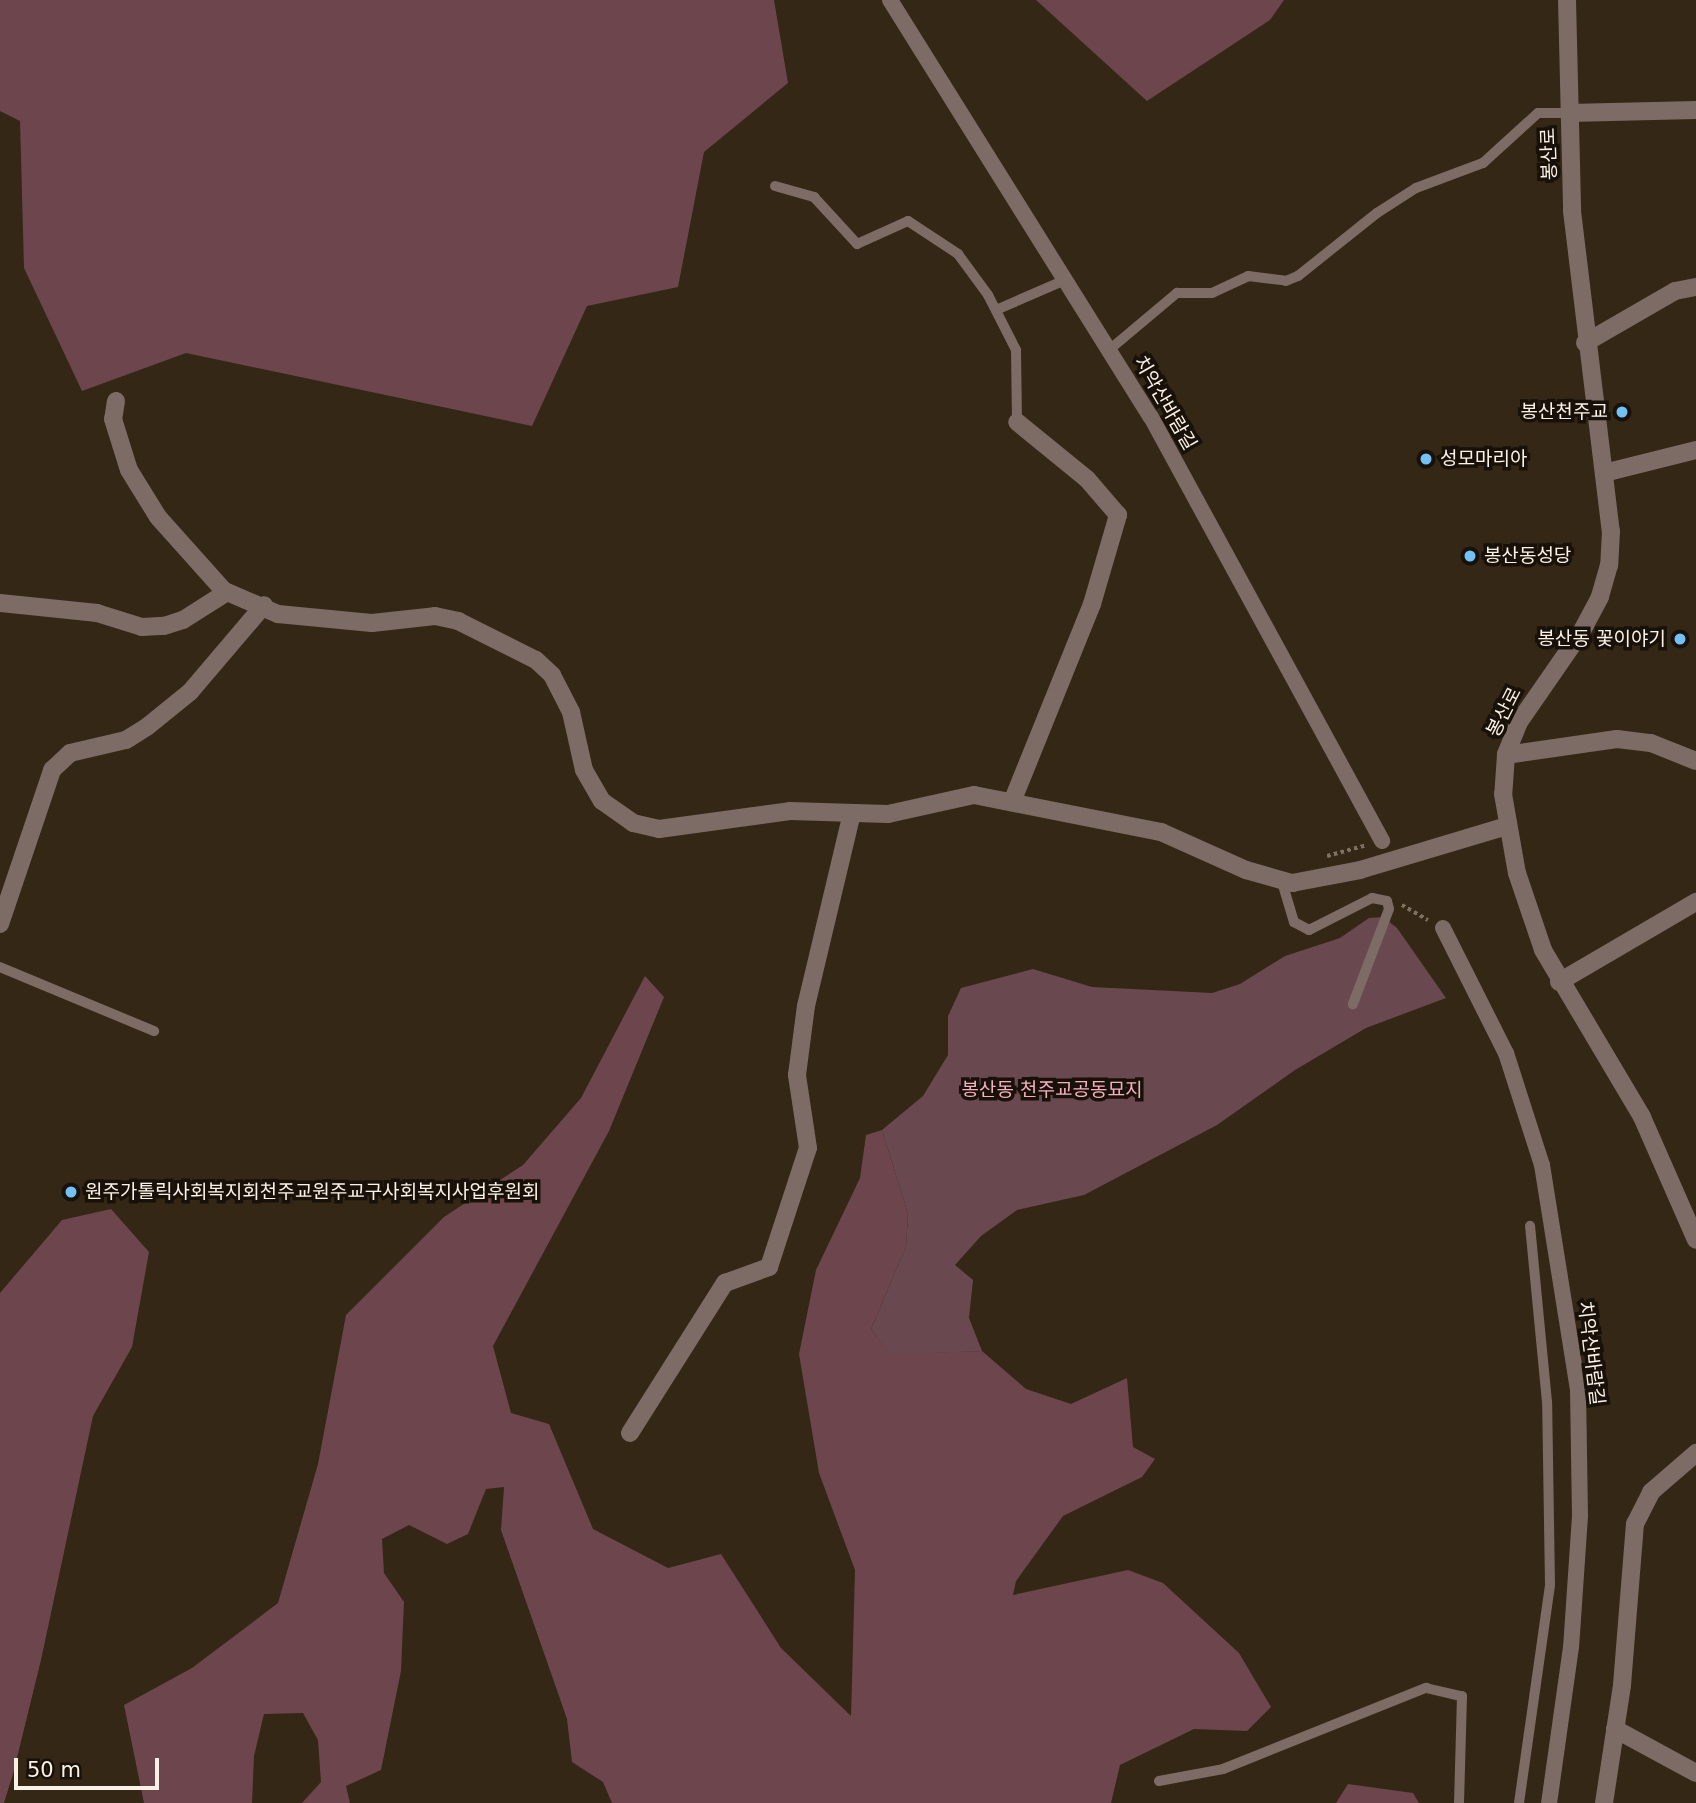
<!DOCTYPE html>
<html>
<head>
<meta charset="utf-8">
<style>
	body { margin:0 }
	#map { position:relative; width:1696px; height:1803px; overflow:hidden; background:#342715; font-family:"DejaVu Sans","Noto Sans KR",sans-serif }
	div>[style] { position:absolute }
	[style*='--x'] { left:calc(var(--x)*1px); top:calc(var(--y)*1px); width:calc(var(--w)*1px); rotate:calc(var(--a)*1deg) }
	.green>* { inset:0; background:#69484f }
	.forest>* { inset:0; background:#6c454d }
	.path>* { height:3.5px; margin-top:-1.75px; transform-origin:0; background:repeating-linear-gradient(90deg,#7d7161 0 3.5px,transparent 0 7px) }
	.service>* { height:10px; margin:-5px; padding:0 5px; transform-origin:5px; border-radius:5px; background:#7d6b65 }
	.pedestrian>* { height:16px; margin:-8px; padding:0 8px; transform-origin:8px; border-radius:8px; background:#7d6b65 }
	.minor>* { height:18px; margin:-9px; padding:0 9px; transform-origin:9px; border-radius:9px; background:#7d6b65 }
	.tertiary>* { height:18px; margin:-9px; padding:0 9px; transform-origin:9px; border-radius:9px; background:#7d6b65 }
	.dots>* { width:19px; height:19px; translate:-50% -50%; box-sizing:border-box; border:4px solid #171109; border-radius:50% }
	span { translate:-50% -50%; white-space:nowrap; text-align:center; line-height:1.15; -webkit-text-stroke:7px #171109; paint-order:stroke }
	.street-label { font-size:19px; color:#fbf1e6 }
	.poi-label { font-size:19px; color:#fbf1e6 }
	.right { translate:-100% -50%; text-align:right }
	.left { translate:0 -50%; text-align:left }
	.park-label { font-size:19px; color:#f6afbd }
	.scale { position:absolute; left:14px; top:1758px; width:145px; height:32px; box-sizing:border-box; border:4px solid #fbf1e6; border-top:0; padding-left:9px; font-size:21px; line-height:24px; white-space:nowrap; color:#fbf1e6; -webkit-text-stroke:5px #171109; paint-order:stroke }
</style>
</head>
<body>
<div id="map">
	<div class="green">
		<i style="clip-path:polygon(1383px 917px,1397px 928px,1446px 998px,1366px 1028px,1295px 1070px,1217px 1125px,1084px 1195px,1017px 1210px,981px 1236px,955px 1265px,973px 1280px,969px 1318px,982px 1351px,890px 1355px,871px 1329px,906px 1247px,908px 1214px,882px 1130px,923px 1096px,948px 1055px,948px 1016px,961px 988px,1033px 969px,1092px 987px,1212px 993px,1240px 984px,1285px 956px,1340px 938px,1369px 918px)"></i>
	</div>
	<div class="forest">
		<i style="clip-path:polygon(0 0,774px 0,788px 83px,704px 152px,678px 287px,587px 306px,532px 426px,186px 353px,82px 391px,24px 268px,20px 121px,0 111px)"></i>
		<i style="clip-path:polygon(1036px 0,1284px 0,1270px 20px,1147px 101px)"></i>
		<i style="clip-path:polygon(645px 976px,664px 997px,609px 1131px,493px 1346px,511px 1413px,549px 1424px,593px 1529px,668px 1568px,721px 1554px,781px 1648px,851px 1716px,855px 1570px,819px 1473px,799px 1354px,816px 1270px,860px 1178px,866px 1135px,882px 1130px,908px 1214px,906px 1247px,871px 1329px,890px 1354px,982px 1351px,1026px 1389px,1071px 1404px,1127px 1378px,1133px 1447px,1155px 1459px,1142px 1477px,1063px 1516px,1016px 1581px,1013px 1595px,1128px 1570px,1163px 1583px,1239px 1653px,1271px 1707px,1247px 1731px,1194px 1729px,1120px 1765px,1111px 1803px,612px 1803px,603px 1782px,572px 1762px,567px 1719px,501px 1530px,504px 1487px,486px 1489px,468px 1534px,447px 1544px,409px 1525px,382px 1539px,384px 1573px,404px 1602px,401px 1671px,381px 1770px,346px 1786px,350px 1803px,302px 1803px,321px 1782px,318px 1740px,303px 1713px,264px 1714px,254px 1756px,252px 1803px,144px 1803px,124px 1705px,192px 1668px,278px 1603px,318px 1464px,346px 1315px,444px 1217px,523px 1165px,581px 1098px)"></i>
		<i style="clip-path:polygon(111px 1209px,149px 1252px,132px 1347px,93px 1416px,41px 1660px,13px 1774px,4px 1803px,0 1803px,0 1293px,62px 1220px)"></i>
		<i style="clip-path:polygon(1348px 1784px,1413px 1793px,1419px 1803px,1336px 1803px)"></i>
	</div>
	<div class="path">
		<i style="--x:1327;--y:856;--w:41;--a:-15.4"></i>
		<i style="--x:1402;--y:905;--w:30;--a:30"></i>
	</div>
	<div class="service">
		<i style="--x:775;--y:186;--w:41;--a:15.8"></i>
		<i style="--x:814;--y:197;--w:64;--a:47.5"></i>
		<i style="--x:857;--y:244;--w:56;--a:-24.3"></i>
		<i style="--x:908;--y:221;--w:60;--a:33.4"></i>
		<i style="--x:958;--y:254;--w:51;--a:53.8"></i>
		<i style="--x:988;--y:295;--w:62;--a:63"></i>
		<i style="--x:1016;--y:350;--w:72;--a:89.2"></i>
		<i style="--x:996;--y:310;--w:75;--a:-23.5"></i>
		<i style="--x:1109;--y:350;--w:89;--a:-40"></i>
		<i style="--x:1177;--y:293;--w:35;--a:0"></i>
		<i style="--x:1212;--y:293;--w:40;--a:-25"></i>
		<i style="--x:1248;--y:276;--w:38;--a:7"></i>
		<i style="--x:1286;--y:281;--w:13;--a:-23"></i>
		<i style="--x:1298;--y:276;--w:101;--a:-38.6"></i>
		<i style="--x:1377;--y:213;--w:46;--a:-32.7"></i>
		<i style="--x:1416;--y:188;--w:72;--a:-20.5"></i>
		<i style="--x:1483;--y:163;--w:74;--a:-42.3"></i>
		<i style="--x:1538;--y:113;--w:31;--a:0"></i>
		<i style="--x:1282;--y:882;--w:42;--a:73.3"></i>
		<i style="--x:1294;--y:922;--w:17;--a:28"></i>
		<i style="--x:1309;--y:930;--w:71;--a:-26.9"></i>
		<i style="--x:1372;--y:898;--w:15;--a:11"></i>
		<i style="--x:1387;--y:901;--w:8;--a:76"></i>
		<i style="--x:1389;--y:909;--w:102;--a:110.8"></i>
		<i style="--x:0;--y:967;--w:167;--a:22.6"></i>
		<i style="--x:1159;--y:1781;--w:65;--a:-10.6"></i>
		<i style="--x:1223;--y:1769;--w:219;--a:-21.8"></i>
		<i style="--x:1426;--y:1688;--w:37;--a:13"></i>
		<i style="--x:1462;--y:1696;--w:107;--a:91.6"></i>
		<i style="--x:1519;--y:1803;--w:220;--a:-81.9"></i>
		<i style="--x:1550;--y:1585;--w:183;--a:-90.9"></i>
		<i style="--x:1547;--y:1402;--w:177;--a:-95.5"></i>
	</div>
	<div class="pedestrian">
		<i style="--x:890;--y:0;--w:492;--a:58"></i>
		<i style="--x:1151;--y:417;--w:483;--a:61.4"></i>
		<i style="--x:1443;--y:928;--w:140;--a:63.3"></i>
		<i style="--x:1506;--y:1053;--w:118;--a:72.2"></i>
		<i style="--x:1542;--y:1165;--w:227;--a:80.9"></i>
		<i style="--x:1578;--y:1389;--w:127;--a:89.1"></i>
		<i style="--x:1580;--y:1516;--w:131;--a:93.9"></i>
		<i style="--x:1571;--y:1647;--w:158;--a:98"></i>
	</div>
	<div class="minor">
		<i style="--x:1569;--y:113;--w:127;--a:-1.4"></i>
		<i style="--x:1585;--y:343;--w:104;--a:-30"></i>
		<i style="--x:1675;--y:291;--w:21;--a:-11"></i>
		<i style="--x:116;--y:401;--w:18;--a:99"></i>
		<i style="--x:113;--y:419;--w:53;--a:72.6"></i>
		<i style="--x:129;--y:470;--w:55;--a:58.3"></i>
		<i style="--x:158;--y:517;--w:101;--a:48.2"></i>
		<i style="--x:1604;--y:473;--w:95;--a:-14"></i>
		<i style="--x:0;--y:603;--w:98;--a:5.9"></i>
		<i style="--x:97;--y:613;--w:47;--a:17.3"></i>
		<i style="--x:142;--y:627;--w:22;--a:-3"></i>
		<i style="--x:164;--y:626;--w:20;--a:-18"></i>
		<i style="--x:183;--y:620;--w:52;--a:-32.5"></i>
		<i style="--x:227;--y:592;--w:56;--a:23.3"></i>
		<i style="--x:278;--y:614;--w:94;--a:5.5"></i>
		<i style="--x:372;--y:623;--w:63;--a:-6.3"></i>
		<i style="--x:435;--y:616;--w:24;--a:12"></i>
		<i style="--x:458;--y:621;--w:87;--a:26.6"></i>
		<i style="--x:536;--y:660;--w:22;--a:43"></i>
		<i style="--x:552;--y:675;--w:42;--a:62.8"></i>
		<i style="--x:571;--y:712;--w:59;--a:77.4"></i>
		<i style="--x:584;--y:770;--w:36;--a:60"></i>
		<i style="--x:602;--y:801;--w:38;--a:35"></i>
		<i style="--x:633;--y:823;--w:27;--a:13"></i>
		<i style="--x:659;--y:829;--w:132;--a:-7.8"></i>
		<i style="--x:790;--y:811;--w:98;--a:1.8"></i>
		<i style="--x:888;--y:814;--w:88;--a:-12.5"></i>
		<i style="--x:974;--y:795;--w:191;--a:11.2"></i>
		<i style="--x:1161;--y:832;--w:93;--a:24.1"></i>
		<i style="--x:1246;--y:870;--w:48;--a:15.8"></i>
		<i style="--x:1292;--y:883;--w:69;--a:-10.8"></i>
		<i style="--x:1360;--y:870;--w:153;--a:-16.7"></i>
		<i style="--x:1506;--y:755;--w:112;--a:-8.2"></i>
		<i style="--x:1617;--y:739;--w:34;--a:7"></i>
		<i style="--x:1651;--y:743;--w:48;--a:21.8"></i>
		<i style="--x:1012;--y:802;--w:214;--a:-68"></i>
		<i style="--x:1092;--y:604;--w:93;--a:-73.7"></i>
		<i style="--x:1118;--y:515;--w:48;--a:-130.7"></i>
		<i style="--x:1087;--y:479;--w:90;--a:-140.8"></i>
		<i style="--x:0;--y:924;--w:163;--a:-71.3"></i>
		<i style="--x:52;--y:770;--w:25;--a:-43"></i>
		<i style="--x:70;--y:753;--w:57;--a:-13.1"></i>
		<i style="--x:126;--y:740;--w:26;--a:-32"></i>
		<i style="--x:148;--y:726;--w:54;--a:-39"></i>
		<i style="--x:190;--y:692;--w:114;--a:-49.6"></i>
		<i style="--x:1559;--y:982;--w:159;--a:-30.3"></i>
		<i style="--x:630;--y:1433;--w:178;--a:-57.7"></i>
		<i style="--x:725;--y:1283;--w:47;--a:-20"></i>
		<i style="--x:769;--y:1267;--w:125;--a:-71.9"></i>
		<i style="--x:808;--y:1148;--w:74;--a:-98.6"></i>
		<i style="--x:797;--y:1075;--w:70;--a:-82.6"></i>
		<i style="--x:806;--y:1006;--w:198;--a:-76.6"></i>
		<i style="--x:1615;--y:1729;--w:92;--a:28.5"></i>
		<i style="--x:1604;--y:1803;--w:119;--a:-81.3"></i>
		<i style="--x:1622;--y:1685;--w:162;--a:-85.4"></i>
		<i style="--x:1635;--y:1524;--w:36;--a:-63"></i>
		<i style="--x:1651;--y:1492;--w:60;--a:-40.9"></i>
	</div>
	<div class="tertiary">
		<i style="--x:1567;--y:0;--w:211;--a:88.6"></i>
		<i style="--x:1572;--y:211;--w:322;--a:83.1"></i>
		<i style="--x:1611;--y:531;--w:34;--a:93"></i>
		<i style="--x:1609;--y:565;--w:33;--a:106"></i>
		<i style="--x:1600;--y:597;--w:38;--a:118"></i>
		<i style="--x:1582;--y:631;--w:111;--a:124.7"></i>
		<i style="--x:1519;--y:722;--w:35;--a:112"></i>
		<i style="--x:1506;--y:755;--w:39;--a:94"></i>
		<i style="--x:1503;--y:794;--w:80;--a:80"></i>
		<i style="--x:1517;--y:873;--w:81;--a:71.3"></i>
		<i style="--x:1543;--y:950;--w:194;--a:59.3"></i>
		<i style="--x:1642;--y:1117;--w:134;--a:66.3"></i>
	</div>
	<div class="dots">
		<i style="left:1622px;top:412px;background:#73c1f5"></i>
		<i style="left:1426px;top:459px;background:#73c1f5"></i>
		<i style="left:1470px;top:556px;background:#73c1f5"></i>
		<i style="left:1680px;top:639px;background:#73c1f5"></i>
		<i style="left:71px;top:1192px;background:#73c1f5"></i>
	</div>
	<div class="street-label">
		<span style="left:1549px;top:154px;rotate:-92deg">봉산로</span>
		<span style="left:1165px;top:403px;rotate:60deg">치악산바람길</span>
		<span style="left:1504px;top:712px;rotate:-63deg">봉산로</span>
		<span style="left:1591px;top:1353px;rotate:83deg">치악산바람길</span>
	</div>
	<div class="poi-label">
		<span class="right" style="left:1608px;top:412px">봉산천주교</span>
		<span class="left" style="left:1440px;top:459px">성모마리아</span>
		<span class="left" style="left:1484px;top:556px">봉산동성당</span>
		<span class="right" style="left:1666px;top:639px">봉산동 꽃이야기</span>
		<span class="left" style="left:85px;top:1192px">원주가톨릭사회복지회천주교원주교구사회복지사업후원회</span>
	</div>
	<div class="park-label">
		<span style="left:1052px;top:1090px">봉산동 천주교공동묘지</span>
	</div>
	<div class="scale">50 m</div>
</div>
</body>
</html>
